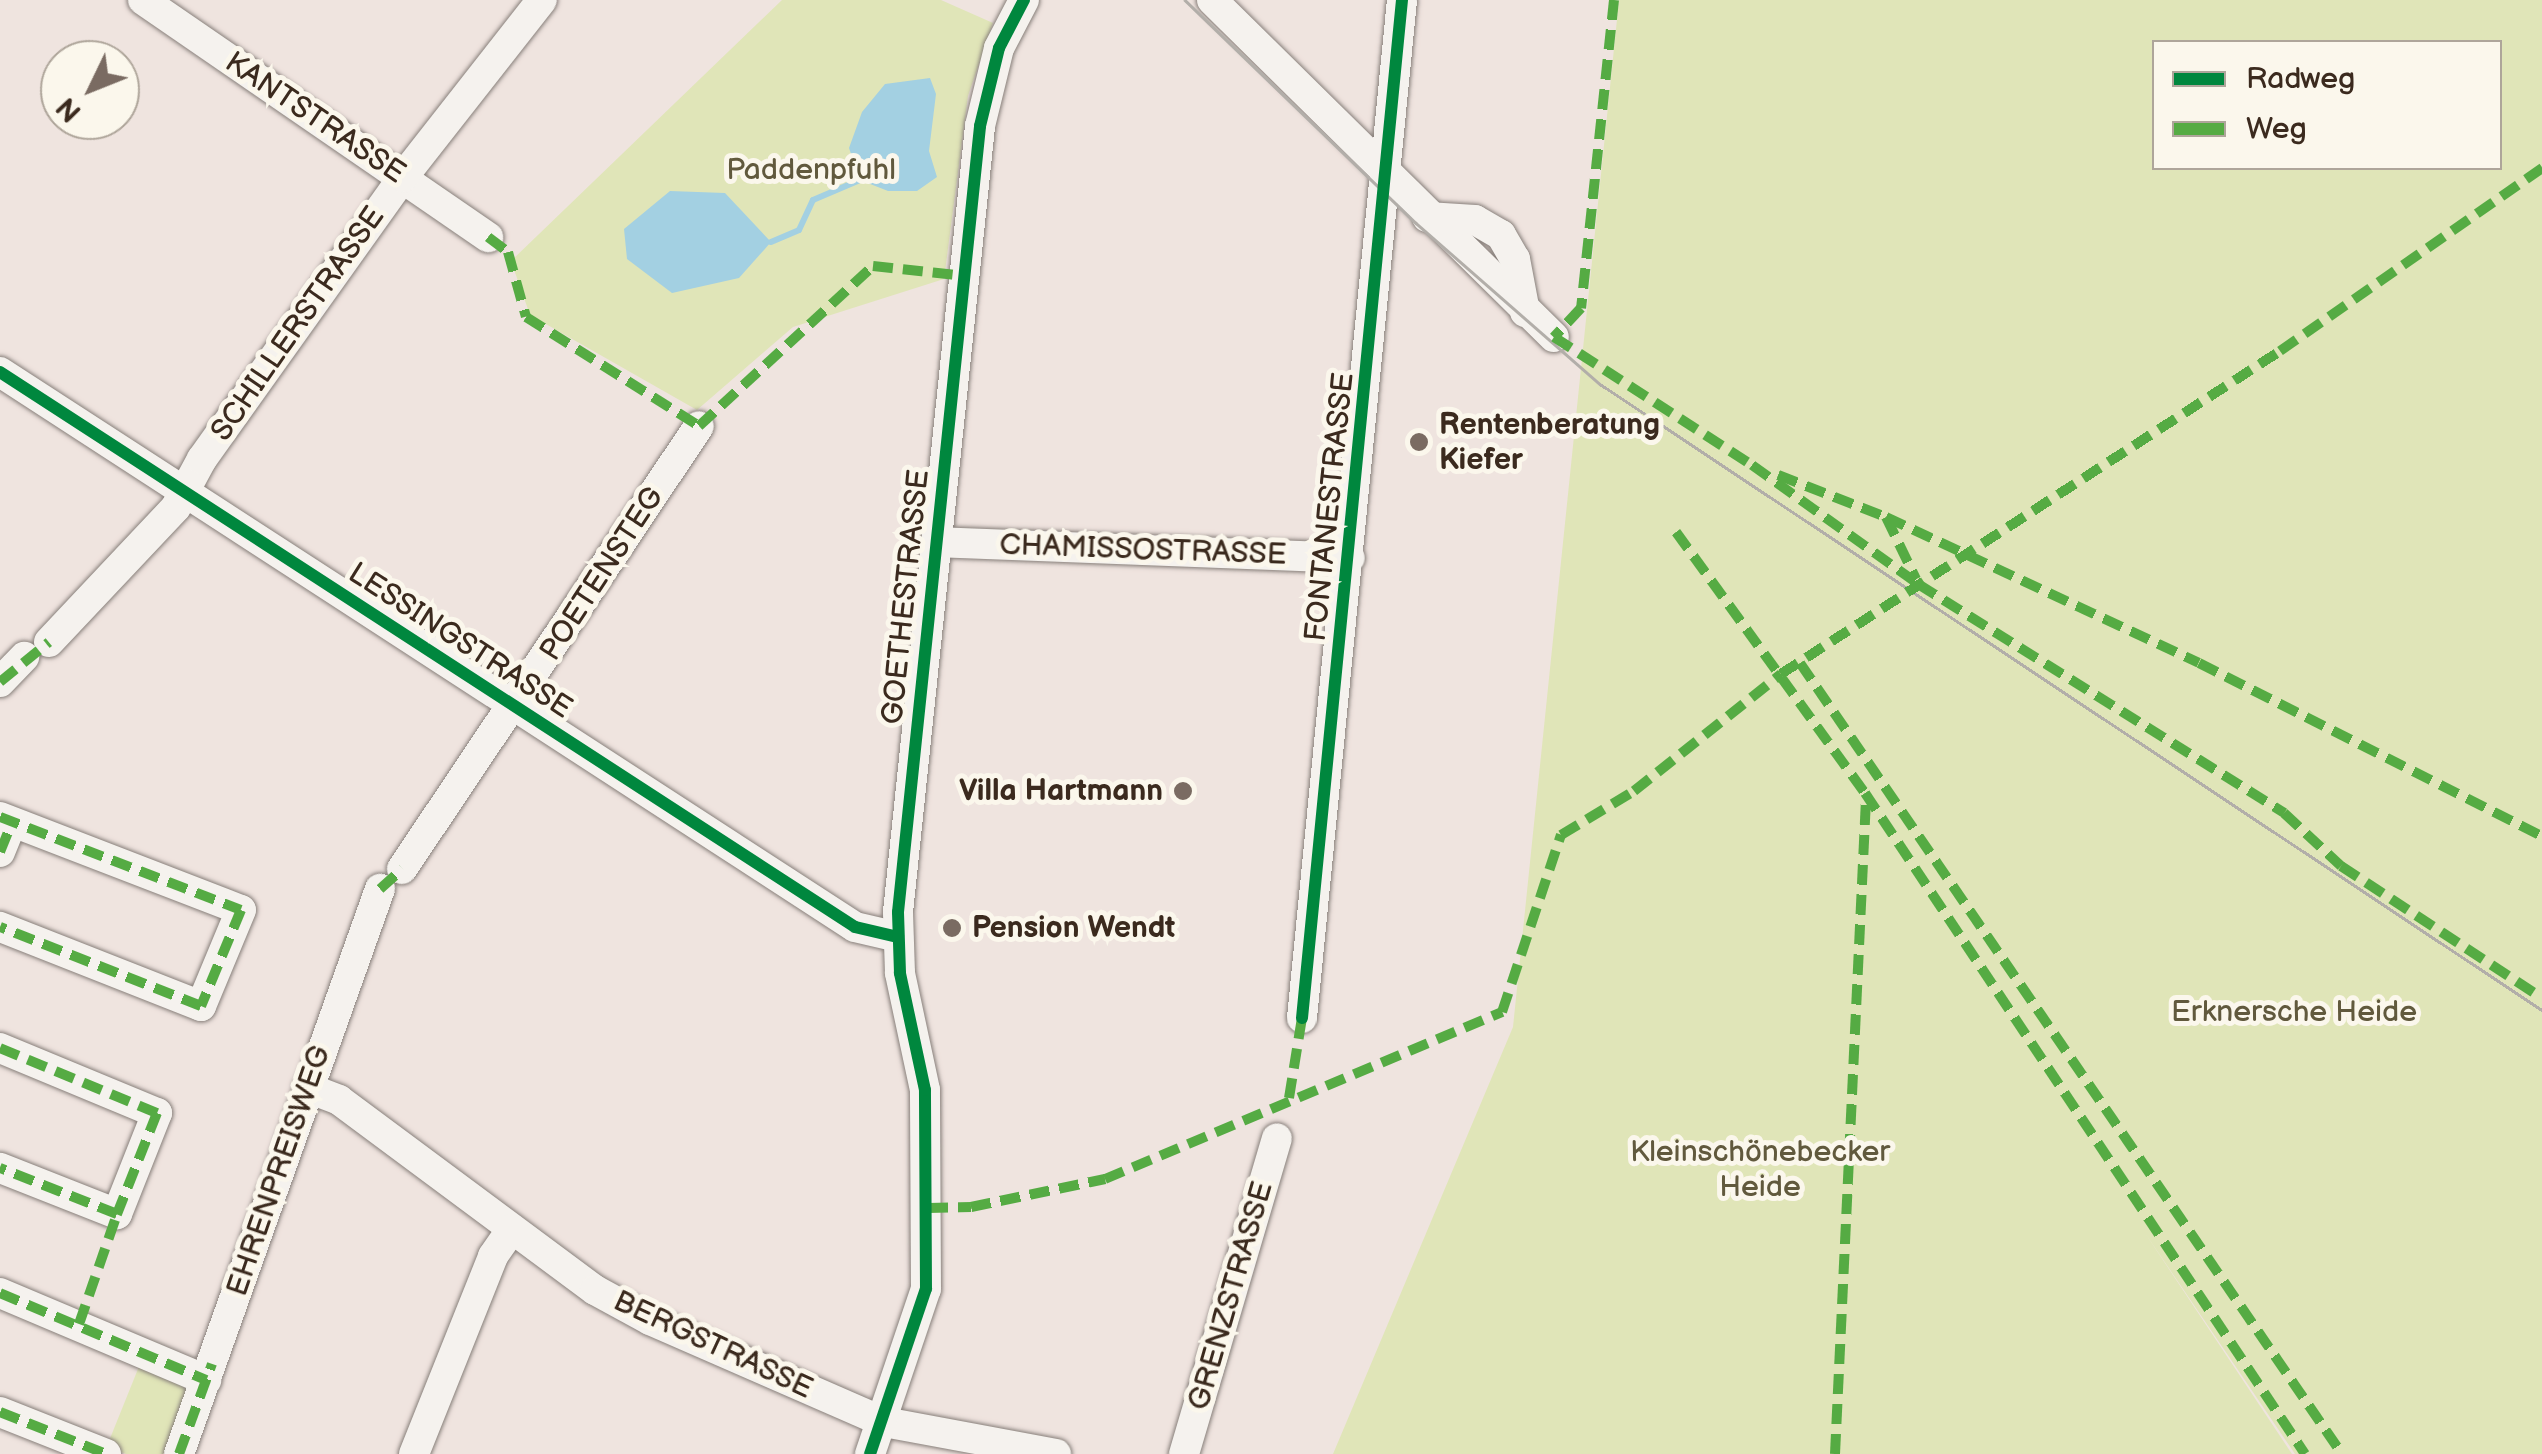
<!DOCTYPE html>
<html>
<head>
<meta charset="utf-8">
<style>
	body { margin:0 }
	#map { position:relative; width:2542px; height:1454px; overflow:hidden; background:#efe4df; font-family:"Balsamiq Sans",sans-serif }
	div>[style] { position:absolute }
	[style*='--x'] { left:calc(var(--x)*1px); top:calc(var(--y)*1px); width:calc(var(--w)*1px); rotate:calc(var(--a)*1deg) }
	.green>* { inset:0; background:#e0e5b8 }
	.water>* { inset:0; background:#a3d0e2 }
	.stream>* { height:6px; margin:-3px; padding:0 3px; transform-origin:3px; border-radius:3px; background:#a3d0e2 }
	.roads { filter:drop-shadow(0 0 2px #877f7a) drop-shadow(0 0 2px #877f7a) }
	.minor>* { height:30px; margin:-15px; padding:0 15px; transform-origin:15px; border-radius:15px; background:#f5f2ee }
	.tram>* { height:2.5px; margin:-1.25px; padding:0 1.25px; transform-origin:1.25px; border-radius:1.25px; background:#b2aea9 }
	.quiet>* { height:10px; margin-top:-5px; transform-origin:0; background:repeating-linear-gradient(90deg,#55ab43 0 20px,transparent 0 30px) }
	.cycleway>* { height:12px; margin:-6px; padding:0 6px; transform-origin:6px; border-radius:6px; background:#00873e }
	.dots>* { width:28px; height:28px; translate:-50% -50%; box-sizing:border-box; border:5px solid #fbf7ec; border-radius:50% }
	span { translate:-50% -50%; white-space:nowrap; text-align:center; line-height:1.15; -webkit-text-stroke:10px #fbf7ec; paint-order:stroke }
	.street-label { font-size:30px; color:#3b2a1e }
	.park-label { font-size:30px; color:#61593d }
	.poi-label { font-size:30px; color:#3b2a1e; font-weight:700 }
	.left { translate:0 -50%; text-align:left }
	.right { translate:-100% -50%; text-align:right }
	.legend { position:absolute; left:2152px; top:40px; width:350px; height:130px; box-sizing:border-box; background:#fbf7ec; border:2px solid #aea59a; margin:0; padding:12px 18px; list-style:none; font-size:30px; color:#3b2a1e }
	.legend li { display:flex; align-items:center; gap:20px; height:50px }
	.legend b { width:50px; border:2px solid #aea59a }
	.north { position:absolute; left:40px; top:40px; width:100px; height:100px; box-sizing:border-box; background:#fbf7ec; border:2px solid #aea59a; border-radius:50%; rotate:227deg; font-size:28px; font-weight:700; line-height:40px; text-align:center; color:#3b2a1e }
	.north::after { content:''; display:block; margin:auto; width:35px; height:45px; background:#7a6b62; clip-path:polygon(50% 0,100% 100%,50% 72%,0 100%) }
</style>
</head>
<body>
<div id="map">
	<div class="green">
		<i style="clip-path:polygon(782px 0,941px 0,993px 23px,968px 96px,944px 279px,793px 327px,697px 410px,530px 315px,511px 261px)"></i>
		<i style="clip-path:polygon(evenodd,1619px 0,2542px 0,2542px 1454px,2295px 1454px,2145px 1233px,2292px 1454px,1333px 1454px,1513px 1027px,1619px 0,2154px 42px,2500px 42px,2500px 168px,2154px 168px,2154px 42px)"></i>
		<i style="clip-path:polygon(140px 1364px,179px 1378px,190px 1391px,169px 1454px,126px 1454px,107px 1446px)"></i>
	</div>
	<div class="water">
		<i style="clip-path:polygon(930px 78px,936px 94px,929px 151px,937px 177px,917px 191px,888px 191px,860px 180px,849px 148px,862px 112px,885px 84px)"></i>
		<i style="clip-path:polygon(670px 191px,725px 193px,771px 242px,739px 278px,672px 293px,627px 259px,624px 229px)"></i>
	</div>
	<div class="stream">
		<i style="--x:771;--y:242;--w:30;--a:-23"></i>
		<i style="--x:799;--y:230;--w:33;--a:-65"></i>
		<i style="--x:813;--y:200;--w:51;--a:-23.1"></i>
	</div>
	<div class="roads">
		<div class="minor">
			<i style="--x:143;--y:0;--w:419;--a:34.5"></i>
			<i style="--x:1212;--y:0;--w:480;--a:44.6"></i>
			<i style="--x:1427;--y:217;--w:48;--a:3.6"></i>
			<i style="--x:1475;--y:220;--w:30;--a:30"></i>
			<i style="--x:1501;--y:235;--w:28;--a:60"></i>
			<i style="--x:1515;--y:259;--w:54;--a:79.3"></i>
			<i style="--x:0;--y:372;--w:1019;--a:32.99"></i>
			<i style="--x:855;--y:927;--w:44;--a:13.1"></i>
			<i style="--x:936;--y:542;--w:414;--a:2.2"></i>
			<i style="--x:49;--y:642;--w:185;--a:-46.7"></i>
			<i style="--x:176;--y:507;--w:55;--a:-61.6"></i>
			<i style="--x:202;--y:459;--w:346;--a:-54.5"></i>
			<i style="--x:403;--y:177;--w:225;--a:-51.9"></i>
			<i style="--x:0;--y:682;--w:35;--a:-46"></i>
			<i style="--x:0;--y:817;--w:258;--a:21.1"></i>
			<i style="--x:241;--y:910;--w:104;--a:112.6"></i>
			<i style="--x:201;--y:1006;--w:216;--a:-158.5"></i>
			<i style="--x:0;--y:852;--w:32;--a:-68"></i>
			<i style="--x:402;--y:869;--w:533;--a:-56.16"></i>
			<i style="--x:1302;--y:1018;--w:1023;--a:-84.39"></i>
			<i style="--x:0;--y:1048;--w:170;--a:22.5"></i>
			<i style="--x:157;--y:1113;--w:109;--a:111.6"></i>
			<i style="--x:117;--y:1214;--w:126;--a:-158.5"></i>
			<i style="--x:308;--y:1088;--w:33;--a:21"></i>
			<i style="--x:339;--y:1100;--w:319;--a:36.6"></i>
			<i style="--x:595;--y:1290;--w:63;--a:28.6"></i>
			<i style="--x:650;--y:1320;--w:255;--a:23.6"></i>
			<i style="--x:884;--y:1422;--w:175;--a:10.5"></i>
			<i style="--x:0;--y:1293;--w:224;--a:22.9"></i>
			<i style="--x:0;--y:1412;--w:114;--a:21.6"></i>
			<i style="--x:179;--y:1454;--w:600;--a:-70.42"></i>
			<i style="--x:414;--y:1454;--w:213;--a:-68.2"></i>
			<i style="--x:493;--y:1256;--w:33;--a:-55"></i>
			<i style="--x:870;--y:1454;--w:174;--a:-71.3"></i>
			<i style="--x:926;--y:1289;--w:199;--a:-90.3"></i>
			<i style="--x:925;--y:1090;--w:120;--a:-102.1"></i>
			<i style="--x:900;--y:973;--w:61;--a:-91.9"></i>
			<i style="--x:898;--y:912;--w:790;--a:-84.04"></i>
			<i style="--x:980;--y:126;--w:80;--a:-76.3"></i>
			<i style="--x:999;--y:48;--w:54;--a:-62.5"></i>
			<i style="--x:1184;--y:1454;--w:329;--a:-73.6"></i>
		</div>
	</div>
	<div class="tram">
		<i style="--x:1185;--y:0;--w:321;--a:44"></i>
		<i style="--x:1416;--y:223;--w:244;--a:41.2"></i>
		<i style="--x:1600;--y:384;--w:1131;--a:33.61"></i>
	</div>
	<div class="quiet">
		<i style="--x:1614;--y:0;--w:310;--a:96.1"></i>
		<i style="--x:1581;--y:308;--w:40;--a:133"></i>
		<i style="--x:1554;--y:337;--w:236;--a:32.9"></i>
		<i style="--x:1752;--y:465;--w:204;--a:35.6"></i>
		<i style="--x:1918;--y:584;--w:432;--a:32"></i>
		<i style="--x:2284;--y:813;--w:78;--a:42.9"></i>
		<i style="--x:2341;--y:866;--w:240;--a:33.3"></i>
		<i style="--x:488;--y:237;--w:25;--a:37"></i>
		<i style="--x:508;--y:252;--w:67;--a:74.5"></i>
		<i style="--x:526;--y:317;--w:204;--a:32.2"></i>
		<i style="--x:699;--y:426;--w:236;--a:-42.6"></i>
		<i style="--x:873;--y:266;--w:93;--a:6.2"></i>
		<i style="--x:1778;--y:475;--w:116;--a:21.3"></i>
		<i style="--x:1886;--y:517;--w:345;--a:25"></i>
		<i style="--x:2199;--y:663;--w:384;--a:26.8"></i>
		<i style="--x:1886;--y:517;--w:69;--a:64.2"></i>
		<i style="--x:1676;--y:532;--w:322;--a:54.1"></i>
		<i style="--x:1865;--y:793;--w:794;--a:56.35"></i>
		<i style="--x:1800;--y:663;--w:959;--a:55.58"></i>
		<i style="--x:0;--y:682;--w:63;--a:-39.2"></i>
		<i style="--x:0;--y:817;--w:258;--a:21.1"></i>
		<i style="--x:241;--y:910;--w:104;--a:112.6"></i>
		<i style="--x:201;--y:1006;--w:216;--a:-158.5"></i>
		<i style="--x:0;--y:852;--w:32;--a:-68"></i>
		<i style="--x:380;--y:889;--w:30;--a:-42"></i>
		<i style="--x:0;--y:1048;--w:170;--a:22.5"></i>
		<i style="--x:157;--y:1113;--w:109;--a:111.6"></i>
		<i style="--x:117;--y:1214;--w:126;--a:-158.5"></i>
		<i style="--x:1289;--y:1098;--w:81;--a:-80.8"></i>
		<i style="--x:928;--y:1208;--w:43;--a:-1.3"></i>
		<i style="--x:971;--y:1207;--w:137;--a:-11.8"></i>
		<i style="--x:1105;--y:1179;--w:431;--a:-22.8"></i>
		<i style="--x:1502;--y:1012;--w:187;--a:-71.6"></i>
		<i style="--x:1561;--y:835;--w:85;--a:-31.1"></i>
		<i style="--x:1634;--y:791;--w:188;--a:-38.5"></i>
		<i style="--x:1781;--y:674;--w:594;--a:-32.91"></i>
		<i style="--x:2280;--y:351;--w:320;--a:-34.9"></i>
		<i style="--x:0;--y:1293;--w:224;--a:22.9"></i>
		<i style="--x:79;--y:1324;--w:116;--a:-70.9"></i>
		<i style="--x:0;--y:1412;--w:114;--a:21.6"></i>
		<i style="--x:179;--y:1454;--w:96;--a:-69.9"></i>
		<i style="--x:1835;--y:1454;--w:657;--a:-87.29"></i>
	</div>
	<div class="cycleway">
		<i style="--x:0;--y:372;--w:1019;--a:32.99"></i>
		<i style="--x:855;--y:927;--w:44;--a:13.1"></i>
		<i style="--x:1302;--y:1018;--w:1023;--a:-84.39"></i>
		<i style="--x:870;--y:1454;--w:174;--a:-71.3"></i>
		<i style="--x:926;--y:1289;--w:199;--a:-90.3"></i>
		<i style="--x:925;--y:1090;--w:120;--a:-102.1"></i>
		<i style="--x:900;--y:973;--w:61;--a:-91.9"></i>
		<i style="--x:898;--y:912;--w:790;--a:-84.04"></i>
		<i style="--x:980;--y:126;--w:80;--a:-76.3"></i>
		<i style="--x:999;--y:48;--w:54;--a:-62.5"></i>
	</div>
	<div class="dots">
		<i style="left:1419px;top:442px;background:#7a6b62"></i>
		<i style="left:1183px;top:791px;background:#7a6b62"></i>
		<i style="left:952px;top:928px;background:#7a6b62"></i>
	</div>
	<div class="street-label">
		<span style="left:315px;top:118px;rotate:34deg">KANTSTRASSE</span>
		<span style="left:298px;top:324px;rotate:-55deg">SCHILLERSTRASSE</span>
		<span style="left:1330px;top:507px;rotate:-84deg">FONTANESTRASSE</span>
		<span style="left:1143px;top:550px;rotate:2deg">CHAMISSOSTRASSE</span>
		<span style="left:602px;top:574px;rotate:-57deg">POETENSTEG</span>
		<span style="left:906px;top:597px;rotate:-84deg">GOETHESTRASSE</span>
		<span style="left:460px;top:641px;rotate:33deg">LESSINGSTRASSE</span>
		<span style="left:279px;top:1171px;rotate:-71deg">EHRENPREISWEG</span>
		<span style="left:1231px;top:1296px;rotate:-74deg">GRENZSTRASSE</span>
		<span style="left:713px;top:1345px;rotate:25deg">BERGSTRASSE</span>
	</div>
	<div class="park-label">
		<span style="left:811px;top:170px">Paddenpfuhl</span>
		<span style="left:2294px;top:1012px">Erknersche Heide</span>
		<span style="left:1760px;top:1169px">Kleinschönebecker<br>Heide</span>
	</div>
	<div class="poi-label">
		<span class="left" style="left:1439px;top:442px">Rentenberatung<br>Kiefer</span>
		<span class="right" style="left:1163px;top:791px">Villa Hartmann</span>
		<span class="left" style="left:972px;top:928px">Pension Wendt</span>
	</div>
	<ul class="legend">
	<li><b style="height:12px;background:#00873e"></b>Radweg</li>
	<li><b style="height:12px;background:#55ab43"></b>Weg</li>
	</ul>
	<div class="north">N</div>
</div>
</body>
</html>
